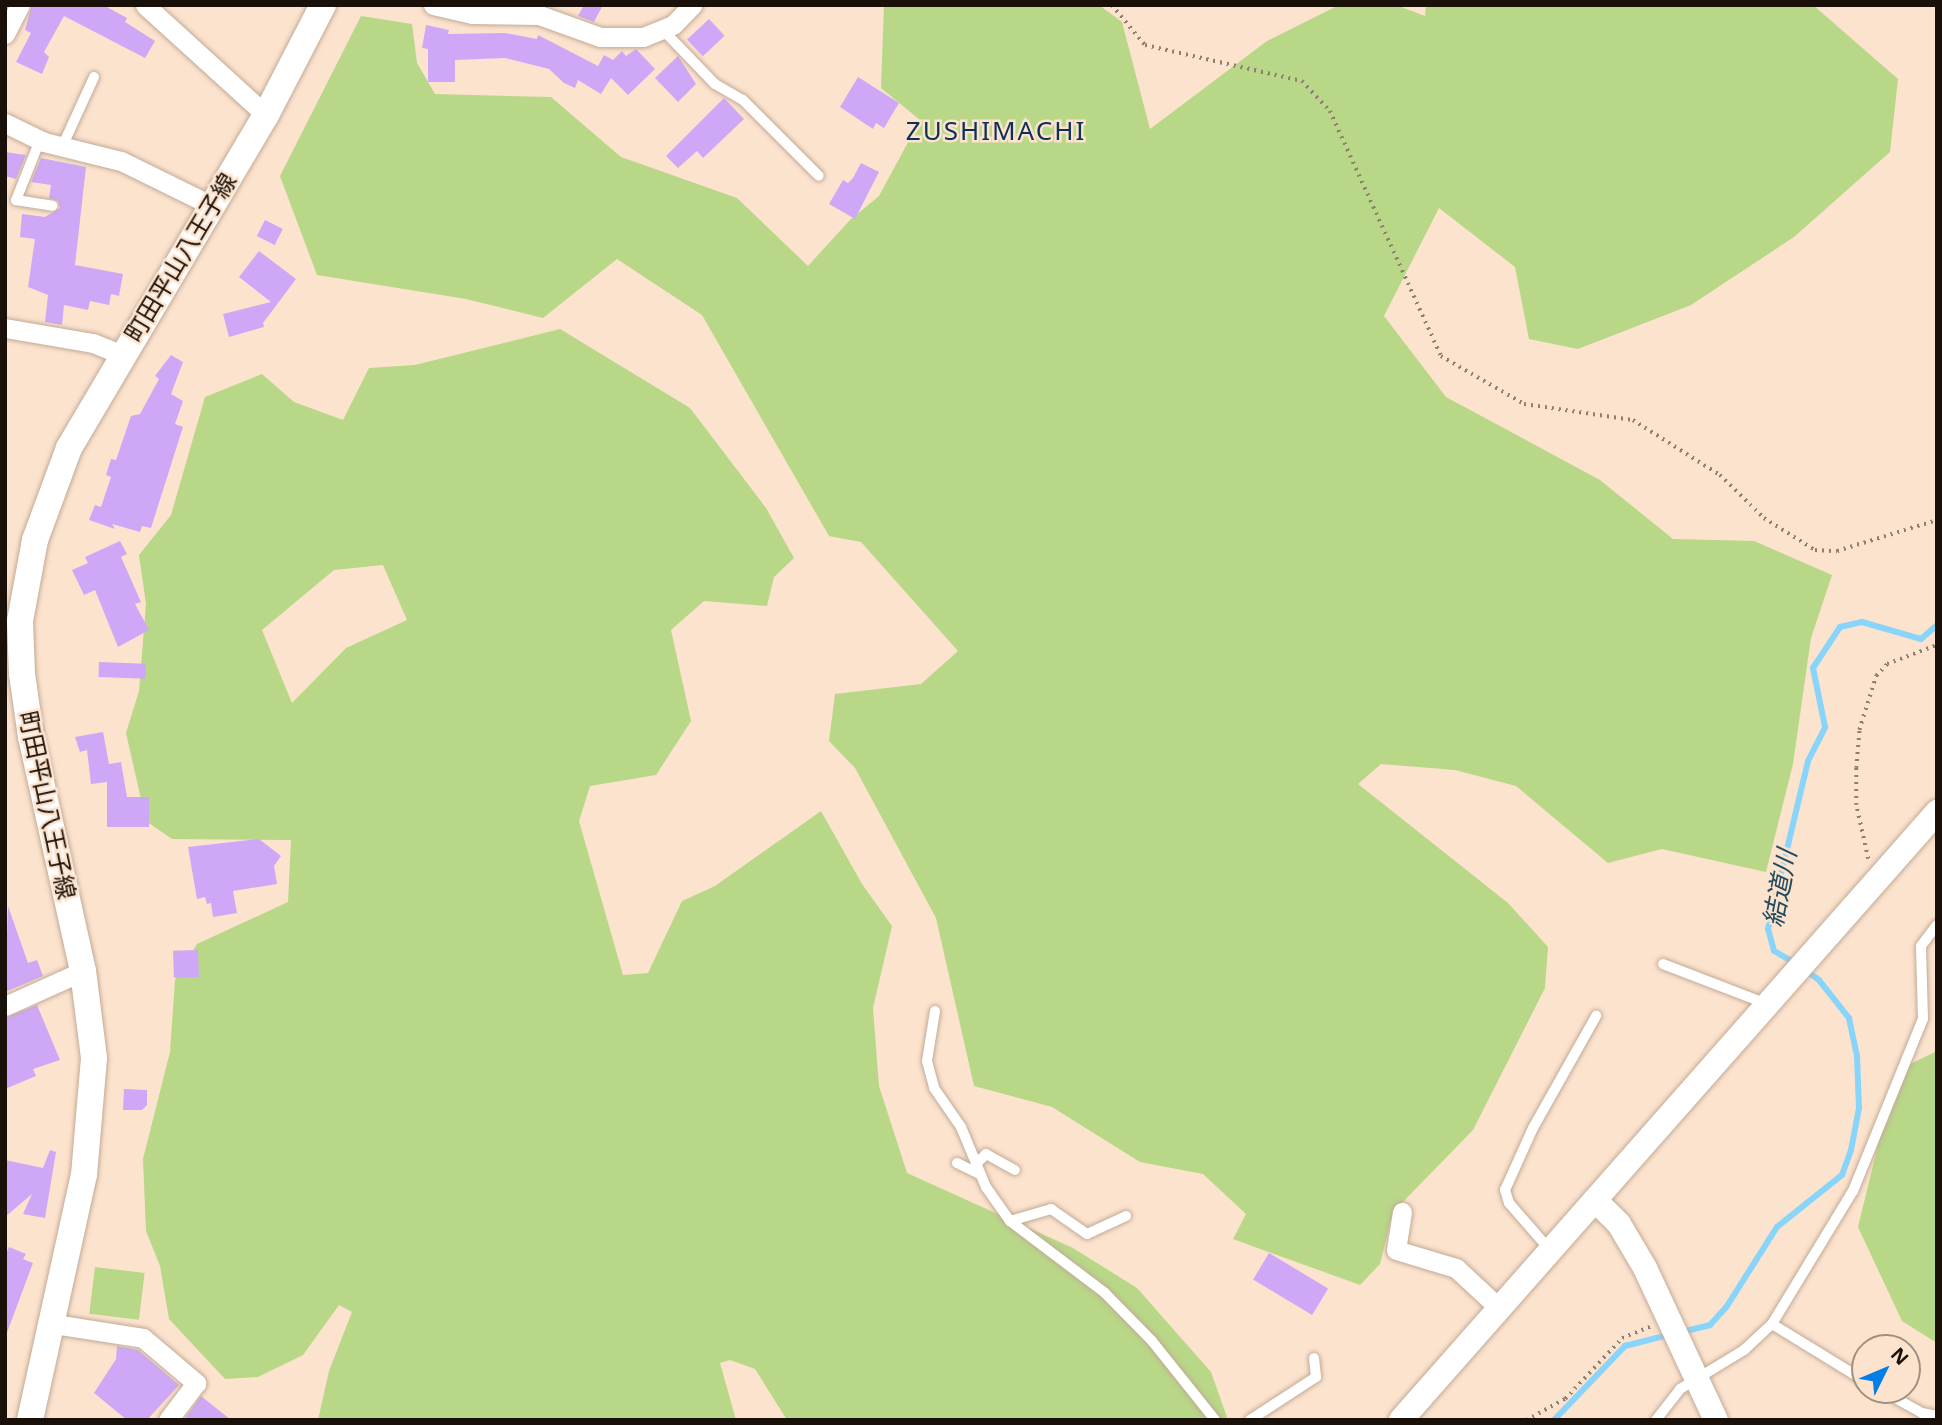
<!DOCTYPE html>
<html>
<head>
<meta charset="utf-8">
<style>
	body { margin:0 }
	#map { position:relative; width:1942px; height:1425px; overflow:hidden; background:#fce3ce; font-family:"Noto Sans","Noto Sans JP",sans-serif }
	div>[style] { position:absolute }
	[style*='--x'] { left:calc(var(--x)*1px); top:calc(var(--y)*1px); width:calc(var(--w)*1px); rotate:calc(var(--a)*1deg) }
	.green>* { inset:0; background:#b8d787; transform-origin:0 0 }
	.stream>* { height:6px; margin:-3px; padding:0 3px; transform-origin:3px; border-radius:3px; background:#88d4fb }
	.building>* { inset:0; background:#cea8f7; transform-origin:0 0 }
	.path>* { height:3.5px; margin-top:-1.75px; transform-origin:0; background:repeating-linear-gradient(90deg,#907f70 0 2px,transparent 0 7px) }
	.roads { filter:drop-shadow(0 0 2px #c2aa96) drop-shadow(0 0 2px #c2aa96) }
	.service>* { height:10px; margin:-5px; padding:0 5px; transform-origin:5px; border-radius:5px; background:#fff }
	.minor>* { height:19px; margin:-9.5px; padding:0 9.5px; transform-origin:9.5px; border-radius:9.5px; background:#fff }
	.tertiary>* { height:24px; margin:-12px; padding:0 12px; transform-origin:12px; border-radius:12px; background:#fff }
	.secondary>* { height:26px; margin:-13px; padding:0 13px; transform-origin:13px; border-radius:13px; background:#fff }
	span { translate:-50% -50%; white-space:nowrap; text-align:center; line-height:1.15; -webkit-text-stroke:5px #fce3ce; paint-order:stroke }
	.street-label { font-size:24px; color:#191009 }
	.neighbourhood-label { font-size:26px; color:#0c3157; letter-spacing:2px }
	.water-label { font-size:26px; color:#204b60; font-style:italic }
	.frame { position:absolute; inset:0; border:7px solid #191009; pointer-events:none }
	.north { position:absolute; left:1851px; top:1334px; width:70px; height:70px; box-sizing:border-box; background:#fce3ce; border:2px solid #a18f7f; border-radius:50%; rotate:47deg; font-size:19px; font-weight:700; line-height:28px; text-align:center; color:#191009 }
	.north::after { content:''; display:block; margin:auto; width:24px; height:32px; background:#037ee5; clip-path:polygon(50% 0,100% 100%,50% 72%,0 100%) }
</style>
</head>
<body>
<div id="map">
	<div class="green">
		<i style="clip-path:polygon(884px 5px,1099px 5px,1122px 22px,1150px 129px,1267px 41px,1339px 5px,1396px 5px,1425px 16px,1426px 5px,1813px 5px,1898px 79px,1890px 152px,1794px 237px,1691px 305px,1578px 349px,1529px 339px,1515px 267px,1439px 208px,1384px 316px,1446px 397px,1600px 480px,1673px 539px,1754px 541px,1832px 575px,1811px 638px,1793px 764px,1766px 872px,1662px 849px,1608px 863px,1516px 786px,1455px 770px,1381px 764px,1358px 784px,1508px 903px,1548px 947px,1545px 988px,1473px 1130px,1393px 1212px,1380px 1264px,1360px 1285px,1233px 1239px,1246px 1214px,1203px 1174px,1140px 1162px,1052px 1107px,974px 1086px,936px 918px,855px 768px,829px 741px,835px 694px,921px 684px,958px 651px,861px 542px,829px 536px,702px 315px,617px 259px,543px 318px,466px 299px,317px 275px,280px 176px,361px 16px,412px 24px,417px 63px,435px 94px,551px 97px,621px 157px,737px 198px,808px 266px,850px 220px,879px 196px,920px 120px,881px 88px)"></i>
		<i style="clip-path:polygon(evenodd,560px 329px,690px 408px,766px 508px,794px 558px,774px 577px,767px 606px,704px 601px,671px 630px,691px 721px,656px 775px,590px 786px,579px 821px,623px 975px,648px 973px,682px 901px,715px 886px,821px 811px,862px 884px,892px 926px,873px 1008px,879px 1086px,907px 1173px,1073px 1248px,1137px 1288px,1211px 1372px,1228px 1420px,787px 1420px,755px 1369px,730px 1360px,720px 1363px,736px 1420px,318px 1420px,329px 1371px,352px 1312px,339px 1305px,303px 1355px,258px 1377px,225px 1379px,169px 1319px,160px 1266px,146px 1231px,143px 1159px,170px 1052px,175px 980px,197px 944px,288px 902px,291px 840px,172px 839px,146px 821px,126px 733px,139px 691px,146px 604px,139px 555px,171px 515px,205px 397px,262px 374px,294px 402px,343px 420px,369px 368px,415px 365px,560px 329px,383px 565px,407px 620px,346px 648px,292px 703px,262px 630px,334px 570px,383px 565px)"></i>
		<i style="clip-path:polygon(1937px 1051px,1937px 1343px,1902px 1321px,1858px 1227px,1896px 1071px)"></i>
		<i style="left:95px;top:1267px;width:50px;height:47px;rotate:7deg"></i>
	</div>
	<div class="stream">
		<i style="--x:1795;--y:963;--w:24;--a:-150"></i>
		<i style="--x:1774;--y:951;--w:23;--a:-105"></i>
		<i style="--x:1768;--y:929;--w:173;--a:-76.6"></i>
		<i style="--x:1808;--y:761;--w:38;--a:-63"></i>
		<i style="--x:1825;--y:727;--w:60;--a:-101.5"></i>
		<i style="--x:1813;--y:668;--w:49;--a:-56.6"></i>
		<i style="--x:1840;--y:627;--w:23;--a:-13"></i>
		<i style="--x:1862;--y:622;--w:61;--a:16.1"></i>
		<i style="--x:1921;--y:639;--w:21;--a:-41"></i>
		<i style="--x:1682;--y:1332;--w:29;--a:-14"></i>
		<i style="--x:1710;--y:1325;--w:25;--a:-48"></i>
		<i style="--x:1727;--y:1306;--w:93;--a:-57.7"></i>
		<i style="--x:1777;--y:1227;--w:83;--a:-38.7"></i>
		<i style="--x:1842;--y:1175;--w:27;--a:-70"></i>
		<i style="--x:1851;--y:1150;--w:43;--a:-79.2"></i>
		<i style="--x:1859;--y:1108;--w:52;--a:-92.2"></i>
		<i style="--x:1857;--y:1056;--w:39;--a:-102"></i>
		<i style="--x:1849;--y:1018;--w:48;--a:-128.3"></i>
		<i style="--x:1819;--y:980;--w:19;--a:-144"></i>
		<i style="--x:1554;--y:1420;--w:103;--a:-46.2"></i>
		<i style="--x:1625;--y:1346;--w:49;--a:-14.3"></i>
	</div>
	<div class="building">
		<i style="clip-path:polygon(32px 5px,103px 5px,127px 18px,125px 22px,155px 41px,145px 58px,64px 16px,44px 52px,49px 57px,42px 74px,16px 62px,31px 33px,25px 30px)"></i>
		<i style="clip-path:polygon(584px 5px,603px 5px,594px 22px,578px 16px)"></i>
		<i style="left:709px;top:19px;width:23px;height:30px;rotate:47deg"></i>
		<i style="clip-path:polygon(426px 25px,449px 30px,448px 34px,505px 33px,537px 39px,538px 35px,598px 66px,604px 55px,613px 60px,622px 51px,626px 56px,636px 49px,655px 69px,628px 95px,611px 78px,601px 94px,578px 80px,575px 88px,564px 83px,549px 69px,505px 58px,455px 60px,455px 82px,428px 82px,428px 49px,422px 48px)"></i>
		<i style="clip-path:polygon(678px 56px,696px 84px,678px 102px,655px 78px)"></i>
		<i style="clip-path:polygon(858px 77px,899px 103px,884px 128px,876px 123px,873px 129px,840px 107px)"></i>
		<i style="clip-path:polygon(724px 98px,744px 119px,703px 158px,697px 151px,678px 168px,666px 156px)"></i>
		<i style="clip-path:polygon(5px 152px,26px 155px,16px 179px,5px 176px)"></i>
		<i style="clip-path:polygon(41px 158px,86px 167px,75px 265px,123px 274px,119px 296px,111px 294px,109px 305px,90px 301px,88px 310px,64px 305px,62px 325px,45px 322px,48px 295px,28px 287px,35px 239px,20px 237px,22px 214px,45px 217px,60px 208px,58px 201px,49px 198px,51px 185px,31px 182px)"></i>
		<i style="clip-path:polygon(861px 163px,879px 172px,855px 219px,829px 204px,843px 180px,848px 183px,853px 178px)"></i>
		<i style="left:265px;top:220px;width:20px;height:18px;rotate:27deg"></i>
		<i style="clip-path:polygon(259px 251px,296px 279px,263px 323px,264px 327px,229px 337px,223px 314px,271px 302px,239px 277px)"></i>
		<i style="clip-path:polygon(171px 355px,183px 362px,171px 394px,183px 401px,175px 424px,183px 427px,151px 528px,142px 526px,140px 532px,112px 524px,115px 529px,89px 520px,95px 505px,101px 507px,111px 477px,106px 475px,111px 459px,116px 460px,131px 416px,140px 414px,159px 379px,155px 376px)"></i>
		<i style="clip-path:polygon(120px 541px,127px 554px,121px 557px,141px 602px,135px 604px,149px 630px,118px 647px,95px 590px,84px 595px,72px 570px,88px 563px,85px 557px)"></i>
		<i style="left:99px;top:662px;width:47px;height:15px;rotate:2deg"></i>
		<i style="clip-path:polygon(103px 732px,109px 764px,121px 762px,127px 797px,149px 797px,149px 827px,107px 827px,107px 782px,91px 784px,87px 750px,80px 752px,75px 737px)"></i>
		<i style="clip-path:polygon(259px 839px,281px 856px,274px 866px,277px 884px,233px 891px,237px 913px,213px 917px,211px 903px,207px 904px,205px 897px,197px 899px,188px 847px)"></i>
		<i style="clip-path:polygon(8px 906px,28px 963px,37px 960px,43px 976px,5px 992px)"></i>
		<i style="left:198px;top:950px;width:27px;height:25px;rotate:88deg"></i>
		<i style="clip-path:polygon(37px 1005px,60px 1060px,33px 1069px,36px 1076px,5px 1089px,5px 1018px)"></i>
		<i style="clip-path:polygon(124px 1089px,147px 1090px,147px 1105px,142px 1110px,123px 1110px)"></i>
		<i style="clip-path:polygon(50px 1150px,56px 1152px,45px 1218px,23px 1214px,32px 1194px,5px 1217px,5px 1160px,43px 1168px)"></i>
		<i style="clip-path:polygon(9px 1247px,26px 1254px,23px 1259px,33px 1263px,5px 1338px,5px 1256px)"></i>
		<i style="left:1269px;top:1253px;width:69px;height:31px;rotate:31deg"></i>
		<i style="clip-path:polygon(117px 1346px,138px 1350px,179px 1385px,147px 1420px,127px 1420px,94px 1393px,116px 1359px)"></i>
		<i style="clip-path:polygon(201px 1396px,231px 1420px,189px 1420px,186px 1417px)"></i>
	</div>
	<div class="path">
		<i style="--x:1112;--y:5;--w:52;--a:50.5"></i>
		<i style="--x:1145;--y:45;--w:161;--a:12.9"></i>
		<i style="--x:1302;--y:81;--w:41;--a:47"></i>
		<i style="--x:1330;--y:111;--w:269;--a:65.6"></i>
		<i style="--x:1441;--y:356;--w:96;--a:30"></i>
		<i style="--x:1524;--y:404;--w:110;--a:8.4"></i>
		<i style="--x:1633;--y:420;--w:103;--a:32.3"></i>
		<i style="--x:1720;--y:475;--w:62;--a:44.3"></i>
		<i style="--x:1764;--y:518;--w:60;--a:32.1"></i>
		<i style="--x:1815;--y:550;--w:22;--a:3"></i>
		<i style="--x:1837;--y:551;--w:105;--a:-17.2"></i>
		<i style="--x:1868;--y:859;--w:55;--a:-102.5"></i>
		<i style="--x:1856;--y:805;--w:37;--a:-90"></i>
		<i style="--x:1856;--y:768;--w:38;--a:-85"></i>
		<i style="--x:1859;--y:730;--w:57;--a:-72.5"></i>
		<i style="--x:1876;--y:676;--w:16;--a:-47"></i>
		<i style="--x:1887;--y:664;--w:53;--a:-20.8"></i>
		<i style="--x:1526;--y:1420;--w:44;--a:-28.3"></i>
		<i style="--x:1565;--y:1399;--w:83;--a:-46.9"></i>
		<i style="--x:1622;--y:1338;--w:31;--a:-22"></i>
	</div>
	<div class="roads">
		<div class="service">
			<i style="--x:662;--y:29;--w:76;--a:46.1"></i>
			<i style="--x:715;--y:84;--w:32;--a:30"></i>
			<i style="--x:743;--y:100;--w:107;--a:45"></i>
			<i style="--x:40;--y:140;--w:65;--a:111.8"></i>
			<i style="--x:16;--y:200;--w:37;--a:9"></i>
			<i style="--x:62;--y:147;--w:77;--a:-65.4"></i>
			<i style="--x:1663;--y:964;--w:111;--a:21"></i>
			<i style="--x:935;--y:1011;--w:51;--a:99.1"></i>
			<i style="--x:927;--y:1061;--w:28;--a:75"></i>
			<i style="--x:934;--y:1088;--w:47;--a:55.3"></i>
			<i style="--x:961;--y:1127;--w:65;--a:67.4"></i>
			<i style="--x:986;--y:1187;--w:42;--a:54.8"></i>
			<i style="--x:1010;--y:1221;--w:118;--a:37.1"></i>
			<i style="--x:1104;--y:1292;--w:69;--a:45.6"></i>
			<i style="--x:1152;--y:1341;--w:101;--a:51.4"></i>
			<i style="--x:957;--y:1163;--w:25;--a:26"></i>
			<i style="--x:976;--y:1164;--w:14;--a:-45"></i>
			<i style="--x:986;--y:1154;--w:33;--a:29"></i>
			<i style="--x:1010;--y:1221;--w:43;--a:-16.3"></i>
			<i style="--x:1051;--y:1209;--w:44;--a:34.8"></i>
			<i style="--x:1087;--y:1234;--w:43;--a:-24.8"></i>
			<i style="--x:1550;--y:1250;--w:62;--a:-131.1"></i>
			<i style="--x:1509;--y:1203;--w:14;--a:-107"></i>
			<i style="--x:1505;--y:1190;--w:68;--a:-65.7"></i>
			<i style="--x:1533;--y:1128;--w:129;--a:-60.6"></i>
			<i style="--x:1772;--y:1324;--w:109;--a:31.5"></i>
			<i style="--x:1881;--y:1390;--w:47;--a:29.3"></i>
			<i style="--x:1922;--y:1413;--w:15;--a:11"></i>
			<i style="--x:1250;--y:1420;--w:79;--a:-33.1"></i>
			<i style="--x:1316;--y:1377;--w:19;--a:-96"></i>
			<i style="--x:1656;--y:1420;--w:39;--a:-52"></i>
			<i style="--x:1680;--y:1389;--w:75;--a:-31.4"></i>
			<i style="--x:1744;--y:1350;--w:38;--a:-43"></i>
			<i style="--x:1772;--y:1324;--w:156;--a:-58.7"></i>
			<i style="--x:1853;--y:1191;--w:186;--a:-67.9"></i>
			<i style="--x:1923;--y:1019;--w:73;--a:-91.6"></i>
			<i style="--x:1921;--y:946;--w:26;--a:-53"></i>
		</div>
		<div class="minor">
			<i style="--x:145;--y:5;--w:164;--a:42.3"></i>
			<i style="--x:433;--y:5;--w:40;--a:13"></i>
			<i style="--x:472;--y:14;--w:67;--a:0.9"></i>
			<i style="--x:539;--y:15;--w:65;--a:19.8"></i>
			<i style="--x:600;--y:37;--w:43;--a:0"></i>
			<i style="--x:643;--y:37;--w:32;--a:-22"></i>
			<i style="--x:673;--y:25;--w:28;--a:-46"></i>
			<i style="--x:5;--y:34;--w:33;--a:-63"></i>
			<i style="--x:5;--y:123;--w:43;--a:26"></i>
			<i style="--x:44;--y:142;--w:79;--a:13.9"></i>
			<i style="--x:121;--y:161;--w:100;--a:26.1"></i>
			<i style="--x:5;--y:328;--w:89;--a:9.7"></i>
			<i style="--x:93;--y:343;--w:29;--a:22"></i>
			<i style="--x:5;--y:1006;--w:85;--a:-24.2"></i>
			<i style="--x:1402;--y:1212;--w:38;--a:99"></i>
			<i style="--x:1396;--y:1250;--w:63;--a:16.7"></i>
			<i style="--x:1456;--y:1268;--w:59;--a:42.9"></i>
			<i style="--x:54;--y:1324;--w:90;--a:8.9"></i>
			<i style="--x:143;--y:1338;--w:70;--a:40.3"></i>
			<i style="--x:196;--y:1383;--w:46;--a:127.1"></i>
		</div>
		<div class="tertiary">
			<i style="--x:1595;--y:1200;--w:34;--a:45"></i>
			<i style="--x:1619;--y:1224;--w:51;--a:59.4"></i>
			<i style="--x:1645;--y:1268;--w:168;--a:65"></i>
			<i style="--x:1401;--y:1420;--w:811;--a:-48.6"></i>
		</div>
		<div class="secondary">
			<i style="--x:30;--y:1420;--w:251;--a:-77.6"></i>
			<i style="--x:84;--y:1175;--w:117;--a:-85.1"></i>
			<i style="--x:94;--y:1058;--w:88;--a:-97.2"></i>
			<i style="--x:83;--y:971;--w:240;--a:-102.5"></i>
			<i style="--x:31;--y:737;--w:64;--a:-98.1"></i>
			<i style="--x:22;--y:674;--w:53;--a:-92.2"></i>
			<i style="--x:20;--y:621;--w:82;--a:-79.5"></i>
			<i style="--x:35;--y:540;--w:98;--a:-69.7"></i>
			<i style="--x:69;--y:448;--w:387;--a:-59.4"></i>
			<i style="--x:266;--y:115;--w:124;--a:-62.6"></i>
		</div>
	</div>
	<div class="street-label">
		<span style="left:180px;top:257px;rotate:-59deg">町田平山八王子線</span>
		<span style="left:48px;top:805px;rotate:78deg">町田平山八王子線</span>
	</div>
	<div class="neighbourhood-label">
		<span style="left:996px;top:131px">ZUSHIMACHI</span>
	</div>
	<div class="water-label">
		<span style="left:1780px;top:888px;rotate:-79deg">結道川</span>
	</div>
	<div class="frame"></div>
	<div class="north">N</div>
</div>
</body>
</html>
